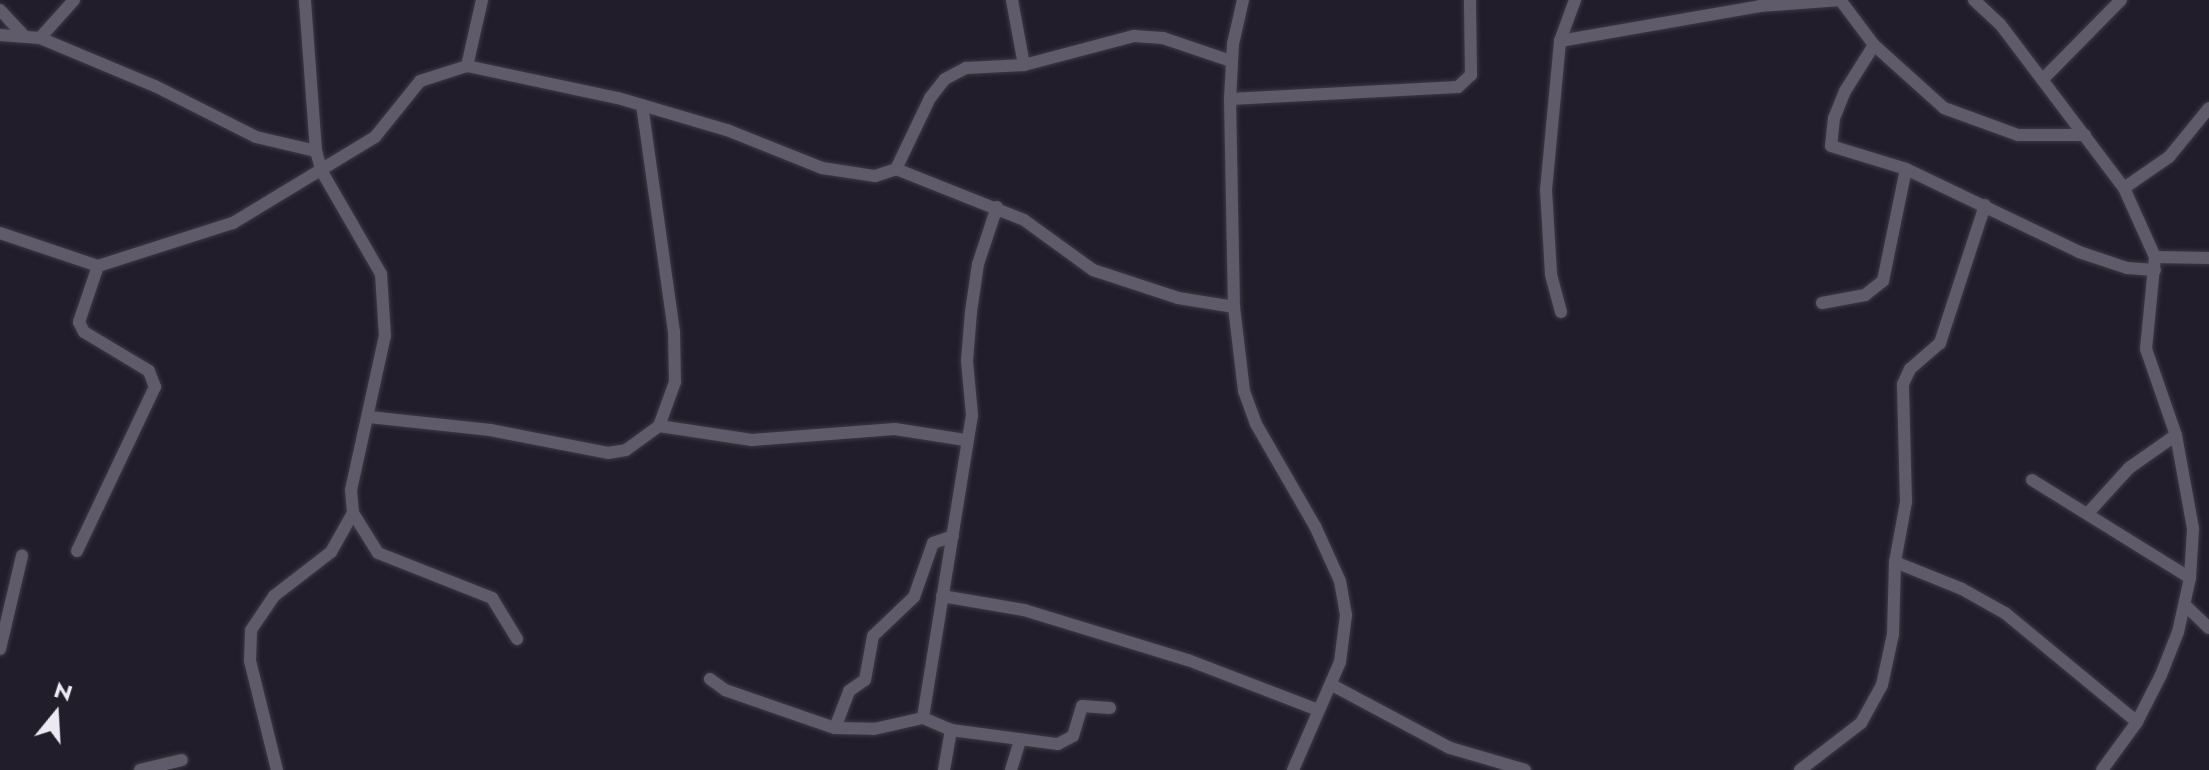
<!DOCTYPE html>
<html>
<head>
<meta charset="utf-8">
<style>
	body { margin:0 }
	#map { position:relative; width:2209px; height:770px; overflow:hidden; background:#221d2b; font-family:Jost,sans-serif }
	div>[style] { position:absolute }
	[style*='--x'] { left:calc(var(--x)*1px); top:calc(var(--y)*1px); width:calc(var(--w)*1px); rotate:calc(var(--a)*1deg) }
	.roads { filter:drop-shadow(0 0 2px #3c3944) drop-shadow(0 0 2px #3c3944) }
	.minor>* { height:12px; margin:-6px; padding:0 6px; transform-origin:6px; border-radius:6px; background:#605b6b }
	span { translate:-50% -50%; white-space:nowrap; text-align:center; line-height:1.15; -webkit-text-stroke:7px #221d2b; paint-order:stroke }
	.north { position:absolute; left:16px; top:674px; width:80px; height:80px; -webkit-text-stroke:6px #221d2b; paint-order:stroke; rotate:18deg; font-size:22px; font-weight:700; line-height:32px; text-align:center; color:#ece9f3 }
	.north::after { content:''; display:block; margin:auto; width:28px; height:36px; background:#ece9f3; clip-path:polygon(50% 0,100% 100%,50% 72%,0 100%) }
</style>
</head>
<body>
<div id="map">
	<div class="roads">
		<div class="minor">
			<i style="--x:1012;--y:0;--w:66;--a:79.5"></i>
			<i style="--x:1243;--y:0;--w:45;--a:102.8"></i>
			<i style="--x:1233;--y:44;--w:55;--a:93.1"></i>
			<i style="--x:1230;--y:99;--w:208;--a:88.9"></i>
			<i style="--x:1234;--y:307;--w:85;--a:83.2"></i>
			<i style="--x:1244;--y:391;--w:35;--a:70"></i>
			<i style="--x:1256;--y:424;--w:118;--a:60"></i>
			<i style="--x:1315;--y:526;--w:60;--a:65.6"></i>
			<i style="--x:1340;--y:581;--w:35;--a:80"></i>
			<i style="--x:1346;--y:615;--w:47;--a:97.3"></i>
			<i style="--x:1340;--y:662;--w:118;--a:113.5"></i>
			<i style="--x:1974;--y:0;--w:35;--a:43"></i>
			<i style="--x:2000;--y:24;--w:206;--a:52.9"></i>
			<i style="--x:2124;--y:188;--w:76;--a:65.8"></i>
			<i style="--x:2155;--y:257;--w:92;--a:95.6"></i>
			<i style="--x:2146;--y:349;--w:91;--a:70.8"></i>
			<i style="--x:2176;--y:435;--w:96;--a:79.7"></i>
			<i style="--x:2193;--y:529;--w:49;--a:93.5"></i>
			<i style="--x:2190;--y:578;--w:55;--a:102.5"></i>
			<i style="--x:2178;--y:632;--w:46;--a:111.6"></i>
			<i style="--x:2161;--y:675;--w:53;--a:117.1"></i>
			<i style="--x:2137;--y:722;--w:59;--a:126.1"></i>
			<i style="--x:1841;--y:1;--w:55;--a:53.1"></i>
			<i style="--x:1874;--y:45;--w:94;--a:42"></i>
			<i style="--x:1944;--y:108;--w:79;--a:20"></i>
			<i style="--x:2018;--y:135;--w:67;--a:0"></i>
			<i style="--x:0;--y:10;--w:33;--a:47"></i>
			<i style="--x:0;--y:35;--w:40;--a:4.3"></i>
			<i style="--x:40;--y:38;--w:125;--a:22.7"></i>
			<i style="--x:155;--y:86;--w:113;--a:26.8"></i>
			<i style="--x:256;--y:137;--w:62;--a:13.1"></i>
			<i style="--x:40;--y:38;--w:51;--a:-48.2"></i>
			<i style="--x:1560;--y:41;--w:203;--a:-9.9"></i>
			<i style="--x:1760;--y:6;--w:81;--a:-4.2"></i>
			<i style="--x:1874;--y:45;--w:54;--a:122.2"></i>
			<i style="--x:1845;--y:91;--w:29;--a:112"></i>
			<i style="--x:1834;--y:118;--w:28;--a:96"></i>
			<i style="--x:1831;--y:146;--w:78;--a:17"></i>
			<i style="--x:1906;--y:169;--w:192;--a:25.6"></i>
			<i style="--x:2079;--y:252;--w:51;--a:18.4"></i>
			<i style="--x:2127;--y:268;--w:28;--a:4"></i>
			<i style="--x:467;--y:66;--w:68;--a:-77.2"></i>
			<i style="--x:2043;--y:79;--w:111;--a:-45.4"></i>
			<i style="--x:1230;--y:99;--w:228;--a:-3"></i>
			<i style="--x:1458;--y:87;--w:18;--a:-43"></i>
			<i style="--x:1471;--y:75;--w:75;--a:-90.8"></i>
			<i style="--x:896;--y:169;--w:138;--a:21.7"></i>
			<i style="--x:1024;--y:220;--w:85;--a:35.9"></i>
			<i style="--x:1093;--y:270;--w:89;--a:18.2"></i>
			<i style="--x:1178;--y:298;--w:57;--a:9.1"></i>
			<i style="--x:2124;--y:188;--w:55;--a:-34.6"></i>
			<i style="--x:2169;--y:157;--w:63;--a:-50.8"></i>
			<i style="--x:997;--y:207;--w:60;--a:108.4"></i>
			<i style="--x:978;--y:264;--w:49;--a:98.3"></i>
			<i style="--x:971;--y:312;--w:49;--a:94.7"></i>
			<i style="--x:967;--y:361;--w:54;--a:84.7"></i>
			<i style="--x:972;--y:415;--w:307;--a:99.2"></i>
			<i style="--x:923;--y:718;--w:30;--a:23"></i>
			<i style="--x:951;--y:730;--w:108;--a:7.5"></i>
			<i style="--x:1058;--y:744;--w:17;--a:-28"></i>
			<i style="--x:1073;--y:736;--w:31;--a:-73"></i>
			<i style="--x:1082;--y:706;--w:28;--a:4"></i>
			<i style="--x:0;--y:233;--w:103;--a:18.6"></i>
			<i style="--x:98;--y:266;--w:142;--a:-17.7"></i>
			<i style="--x:233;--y:223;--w:166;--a:-31.2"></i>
			<i style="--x:375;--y:137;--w:72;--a:-51.2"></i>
			<i style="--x:420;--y:81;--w:49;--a:-17.7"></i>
			<i style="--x:467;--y:66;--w:154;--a:12"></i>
			<i style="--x:618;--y:98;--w:114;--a:16.4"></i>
			<i style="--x:727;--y:130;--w:102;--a:21.8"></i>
			<i style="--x:822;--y:168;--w:54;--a:8.6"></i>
			<i style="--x:875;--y:176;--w:22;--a:-18"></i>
			<i style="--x:896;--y:169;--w:79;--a:-64.4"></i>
			<i style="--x:930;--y:98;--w:24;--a:-52"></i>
			<i style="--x:945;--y:79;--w:24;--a:-28"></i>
			<i style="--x:966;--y:68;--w:58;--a:-3"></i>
			<i style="--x:1024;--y:65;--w:114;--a:-14.8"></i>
			<i style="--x:1134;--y:36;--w:29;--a:4"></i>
			<i style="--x:1163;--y:38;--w:72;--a:18.7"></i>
			<i style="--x:2155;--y:257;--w:54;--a:1.1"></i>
			<i style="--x:1822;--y:303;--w:44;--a:-10.5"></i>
			<i style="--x:1865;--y:295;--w:23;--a:-38"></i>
			<i style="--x:1883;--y:281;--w:114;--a:-78.4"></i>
			<i style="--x:1561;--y:312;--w:39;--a:-105"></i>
			<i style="--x:1551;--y:274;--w:84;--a:-93.4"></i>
			<i style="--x:1546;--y:190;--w:150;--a:-84.6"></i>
			<i style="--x:1560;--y:41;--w:44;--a:-69.9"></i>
			<i style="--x:369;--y:417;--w:122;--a:6.1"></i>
			<i style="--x:490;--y:430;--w:120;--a:11"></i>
			<i style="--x:608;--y:453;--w:18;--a:-9"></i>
			<i style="--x:626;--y:450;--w:41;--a:-36"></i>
			<i style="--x:659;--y:426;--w:47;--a:-70"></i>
			<i style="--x:675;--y:382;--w:50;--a:-91.1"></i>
			<i style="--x:674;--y:332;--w:229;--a:-98"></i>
			<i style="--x:659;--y:426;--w:94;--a:8.6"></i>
			<i style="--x:752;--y:440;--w:143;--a:-4.4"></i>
			<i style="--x:895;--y:429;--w:71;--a:8.9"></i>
			<i style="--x:2032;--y:480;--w:186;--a:31.8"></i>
			<i style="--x:2089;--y:512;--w:59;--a:-47.7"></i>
			<i style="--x:2129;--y:468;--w:57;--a:-35.1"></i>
			<i style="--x:353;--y:513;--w:47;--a:58"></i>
			<i style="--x:378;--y:553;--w:123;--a:21.5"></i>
			<i style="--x:492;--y:598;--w:48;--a:58.6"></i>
			<i style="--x:77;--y:551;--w:182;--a:-64.6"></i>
			<i style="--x:155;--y:387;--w:17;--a:-111"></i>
			<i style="--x:149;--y:371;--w:76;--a:-149"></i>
			<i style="--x:84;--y:332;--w:11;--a:-117"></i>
			<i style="--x:79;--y:322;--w:59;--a:-71.3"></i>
			<i style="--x:1895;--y:562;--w:72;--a:21.9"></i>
			<i style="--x:1962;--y:589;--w:49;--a:29.2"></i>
			<i style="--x:2005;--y:613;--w:171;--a:39.5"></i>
			<i style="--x:942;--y:596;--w:83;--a:9.7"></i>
			<i style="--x:1024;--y:610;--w:171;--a:17"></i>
			<i style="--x:1188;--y:660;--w:139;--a:21"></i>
			<i style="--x:2185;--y:605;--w:33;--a:44"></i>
			<i style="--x:0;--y:649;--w:96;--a:-76.7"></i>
			<i style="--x:710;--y:679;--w:19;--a:36"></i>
			<i style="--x:725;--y:690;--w:116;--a:19.1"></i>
			<i style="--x:835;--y:728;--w:39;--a:1"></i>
			<i style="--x:874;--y:729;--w:50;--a:-12.7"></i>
			<i style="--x:1332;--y:685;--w:134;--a:28.1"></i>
			<i style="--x:1450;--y:748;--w:78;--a:16.3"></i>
			<i style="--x:835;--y:728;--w:40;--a:-69"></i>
			<i style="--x:849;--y:691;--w:19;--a:-35"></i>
			<i style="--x:865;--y:680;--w:45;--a:-79.7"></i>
			<i style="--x:873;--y:636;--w:57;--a:-43.6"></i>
			<i style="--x:914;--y:597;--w:57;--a:-70.6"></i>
			<i style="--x:933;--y:543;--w:21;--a:-19"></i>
			<i style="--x:140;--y:770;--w:43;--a:-13.4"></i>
			<i style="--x:277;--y:770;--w:112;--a:-103.9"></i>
			<i style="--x:250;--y:661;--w:31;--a:-88"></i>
			<i style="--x:251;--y:630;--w:41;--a:-55.9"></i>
			<i style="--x:274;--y:596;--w:72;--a:-37.7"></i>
			<i style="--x:331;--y:552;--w:45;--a:-60.6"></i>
			<i style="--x:353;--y:513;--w:23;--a:-95"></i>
			<i style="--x:351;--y:490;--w:158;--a:-77.6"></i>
			<i style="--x:385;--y:336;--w:62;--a:-93.7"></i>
			<i style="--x:381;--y:274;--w:118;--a:-120"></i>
			<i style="--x:322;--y:172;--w:22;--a:-106"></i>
			<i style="--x:316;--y:151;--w:151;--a:-94.2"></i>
			<i style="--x:944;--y:770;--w:41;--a:-80.1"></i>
			<i style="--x:1011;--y:770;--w:30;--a:-73"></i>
			<i style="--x:1800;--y:770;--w:77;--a:-37.6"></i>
			<i style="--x:1861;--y:723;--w:43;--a:-61.1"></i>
			<i style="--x:1882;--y:685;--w:52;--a:-77.8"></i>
			<i style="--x:1893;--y:634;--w:72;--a:-88.4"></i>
			<i style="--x:1895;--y:562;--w:61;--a:-79.6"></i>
			<i style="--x:1906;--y:502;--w:118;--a:-91.5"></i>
			<i style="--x:1903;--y:384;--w:17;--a:-65"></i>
			<i style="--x:1910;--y:369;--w:40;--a:-41"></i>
			<i style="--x:1940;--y:343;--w:145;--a:-71.9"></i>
		</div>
	</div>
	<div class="north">N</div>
</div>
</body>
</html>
